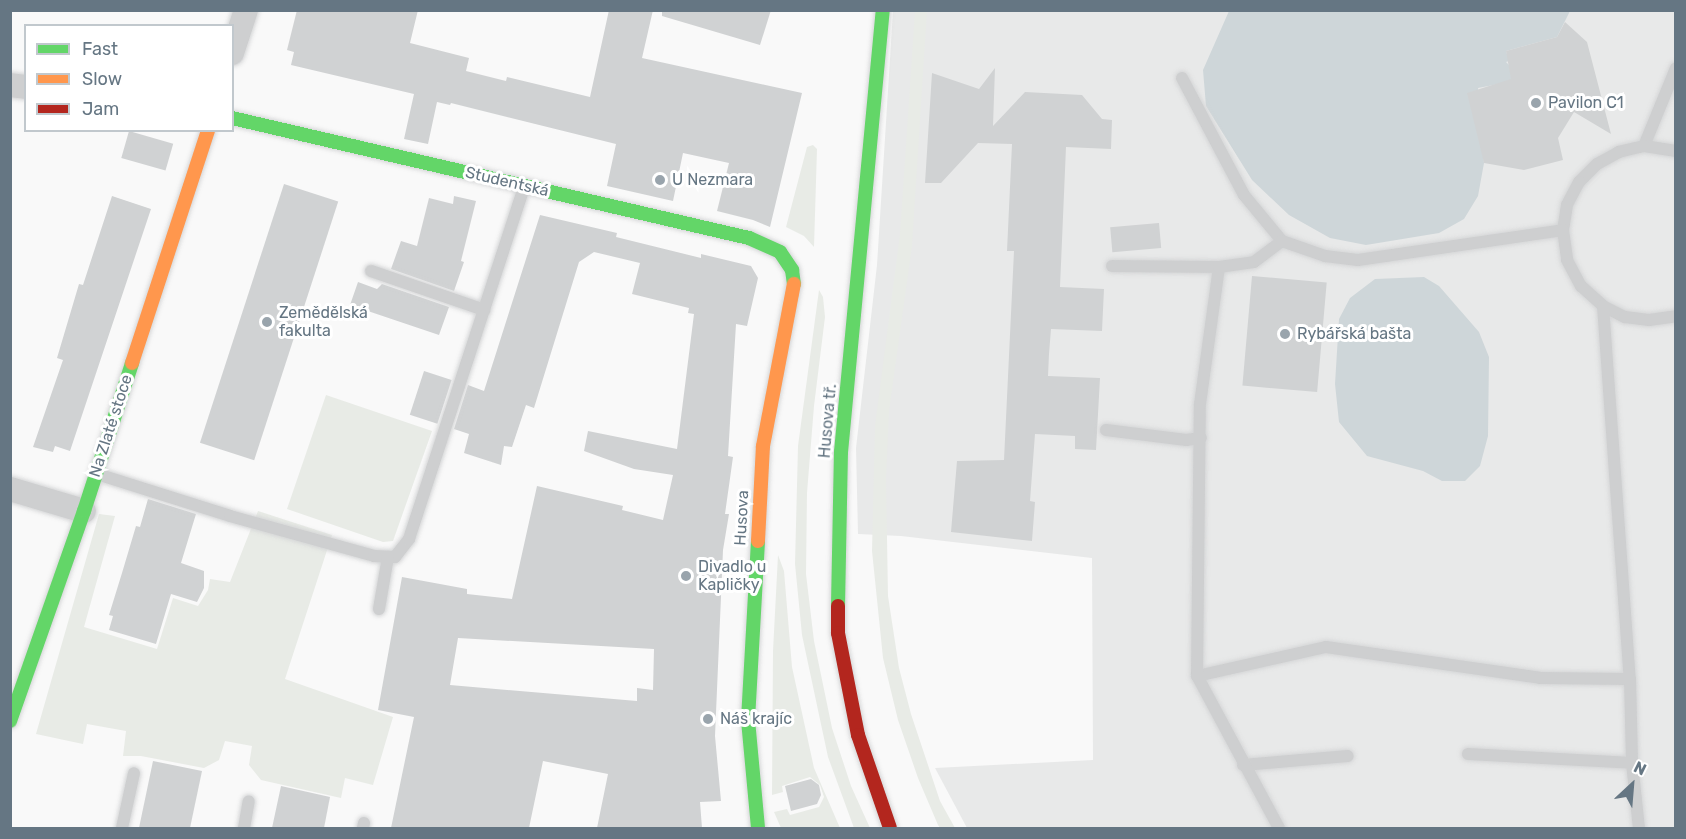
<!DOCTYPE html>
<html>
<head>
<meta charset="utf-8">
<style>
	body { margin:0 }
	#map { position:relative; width:1686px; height:839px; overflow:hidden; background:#f9f9f9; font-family:Rubik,sans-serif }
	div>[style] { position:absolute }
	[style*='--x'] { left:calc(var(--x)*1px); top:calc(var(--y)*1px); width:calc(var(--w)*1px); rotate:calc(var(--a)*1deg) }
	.built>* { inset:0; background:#e8e9e9 }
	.green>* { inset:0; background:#e8ebe6 }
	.water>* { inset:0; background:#ced6d9 }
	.building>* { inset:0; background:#d0d2d3; transform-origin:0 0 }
	.roads { filter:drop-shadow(0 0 2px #d5d6d7) drop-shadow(0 0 2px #d5d6d7) }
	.lane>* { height:12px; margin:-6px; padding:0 6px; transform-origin:6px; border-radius:6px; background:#cecfd0 }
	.street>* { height:24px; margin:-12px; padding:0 12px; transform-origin:12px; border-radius:12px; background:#cecfd0 }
	.fast>* { height:14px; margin:-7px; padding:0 7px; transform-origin:7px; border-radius:7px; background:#63d668 }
	.slow>* { height:14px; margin:-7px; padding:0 7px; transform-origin:7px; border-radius:7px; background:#ff974d }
	.jam>* { height:14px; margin:-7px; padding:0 7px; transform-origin:7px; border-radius:7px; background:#b3261e }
	.dots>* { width:16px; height:16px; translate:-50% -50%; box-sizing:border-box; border:3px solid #fff; border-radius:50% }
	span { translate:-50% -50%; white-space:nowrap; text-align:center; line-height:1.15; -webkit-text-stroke:6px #fff; paint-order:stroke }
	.poi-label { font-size:16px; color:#657683 }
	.left { translate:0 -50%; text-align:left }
	.street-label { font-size:16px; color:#657683 }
	.frame { position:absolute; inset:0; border:12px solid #657683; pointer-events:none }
	.legend { position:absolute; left:24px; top:24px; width:210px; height:108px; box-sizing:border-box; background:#fff; border:2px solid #c1c8cd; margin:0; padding:8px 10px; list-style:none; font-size:18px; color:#657683 }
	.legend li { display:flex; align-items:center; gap:12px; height:30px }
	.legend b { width:30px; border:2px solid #c1c8cd }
	.north { position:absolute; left:1602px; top:755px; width:60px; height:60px; -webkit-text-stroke:4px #fff; paint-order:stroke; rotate:26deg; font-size:16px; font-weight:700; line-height:24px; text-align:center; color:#657683 }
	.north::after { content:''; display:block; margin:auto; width:21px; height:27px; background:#657683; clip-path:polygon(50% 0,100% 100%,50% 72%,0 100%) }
</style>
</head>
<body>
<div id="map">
	<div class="built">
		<i style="clip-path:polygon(893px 11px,1675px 11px,1675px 828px,967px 828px,935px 768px,1093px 760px,1092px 558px,901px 536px,858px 534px,856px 448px,877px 265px)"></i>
	</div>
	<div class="green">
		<i style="clip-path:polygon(927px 10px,912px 246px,889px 411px,886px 479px,888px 596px,899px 668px,911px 714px,940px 801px,955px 828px,940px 828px,938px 825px,918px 778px,898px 720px,883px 658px,872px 551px,875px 426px,900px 234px,915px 11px)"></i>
		<i style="clip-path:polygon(813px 145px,817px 149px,814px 247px,804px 236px,786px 227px,807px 147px)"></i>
		<i style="clip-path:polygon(819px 290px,823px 297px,825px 317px,814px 406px,807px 493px,806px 574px,814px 641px,832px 728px,851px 786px,870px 828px,854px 828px,828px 757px,802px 635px,795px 564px,798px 446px)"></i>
		<i style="clip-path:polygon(326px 395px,432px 431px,393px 541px,383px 542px,287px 509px)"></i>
		<i style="clip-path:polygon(258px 511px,332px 535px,285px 679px,393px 717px,373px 785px,345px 778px,341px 798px,261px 780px,249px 765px,252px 746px,225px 741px,219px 760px,204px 768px,141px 756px,123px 756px,126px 731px,87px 724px,83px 744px,36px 734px,99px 514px,115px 516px,84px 627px,157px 649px,173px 598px,198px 606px,208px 590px,210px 579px,230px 582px)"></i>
		<i style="clip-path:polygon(778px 555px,784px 571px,792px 667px,814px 768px,840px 828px,781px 828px,774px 812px,787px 809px,790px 815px,819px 807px,824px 797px,820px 785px,810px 777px,782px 786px,783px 792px,772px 795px,773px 651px)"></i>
	</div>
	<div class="water">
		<i style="clip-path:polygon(1229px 11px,1570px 11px,1557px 37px,1506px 51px,1509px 61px,1506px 62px,1510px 66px,1514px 81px,1478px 88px,1484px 163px,1478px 196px,1464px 219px,1439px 233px,1366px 245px,1330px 238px,1289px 215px,1252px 180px,1206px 106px,1203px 70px)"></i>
		<i style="clip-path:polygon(1424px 277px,1439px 286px,1479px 332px,1489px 357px,1488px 436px,1480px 466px,1465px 481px,1442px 481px,1423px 471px,1367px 456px,1339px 422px,1335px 384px,1339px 319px,1350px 298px,1375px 279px)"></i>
	</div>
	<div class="building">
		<i style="clip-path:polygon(297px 10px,418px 10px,410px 43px,469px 58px,466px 71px,506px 81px,507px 77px,590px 97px,609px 10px,653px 10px,642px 58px,802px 93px,770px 227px,753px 220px,717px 211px,729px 163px,683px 153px,673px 201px,607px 186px,616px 144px,451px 103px,450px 105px,437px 102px,428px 144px,404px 139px,414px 94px,291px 65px,294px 52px,287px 50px)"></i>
		<i style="clip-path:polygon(662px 10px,771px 10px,760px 45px,662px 16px)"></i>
		<i style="clip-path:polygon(1565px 22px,1587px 42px,1611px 134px,1574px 112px,1558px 138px,1563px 160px,1524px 170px,1484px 163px,1467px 93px,1511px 79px,1506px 51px,1557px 37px)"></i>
		<i style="clip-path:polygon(995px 68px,993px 126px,1025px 92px,1082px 95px,1102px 119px,1112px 120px,1111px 149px,1066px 147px,1060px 287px,1104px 289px,1102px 331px,1051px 329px,1049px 354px,1048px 376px,1100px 378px,1096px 450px,1075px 449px,1075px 436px,1035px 434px,1030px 501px,1035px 502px,1032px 541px,951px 532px,957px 461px,1004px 460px,1014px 251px,1007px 251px,1012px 144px,978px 143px,941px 183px,925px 183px,932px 73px,979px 89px)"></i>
		<i style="left:129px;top:131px;width:46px;height:28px;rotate:16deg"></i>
		<i style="left:284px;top:184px;width:57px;height:272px;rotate:18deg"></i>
		<i style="clip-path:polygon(112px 196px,151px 209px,70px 451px,55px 446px,53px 452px,33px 447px,63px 360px,57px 358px,79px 284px,83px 285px)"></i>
		<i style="clip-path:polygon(454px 196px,476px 201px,461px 261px,464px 262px,454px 291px,391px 269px,401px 241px,417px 246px,429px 198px,453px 204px)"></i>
		<i style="clip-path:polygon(evenodd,540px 215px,617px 233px,616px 237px,701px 258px,701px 254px,751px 266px,758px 278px,747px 326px,736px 324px,728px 456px,733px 457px,725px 514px,729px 514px,723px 550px,715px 736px,721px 801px,700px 802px,702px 828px,597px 828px,608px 774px,543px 761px,529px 828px,391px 828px,414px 717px,378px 710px,402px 577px,467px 589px,467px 594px,512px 599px,537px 486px,623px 506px,622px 510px,663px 520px,673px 475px,634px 469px,584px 451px,588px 431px,677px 449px,694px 314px,688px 313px,689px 308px,632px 294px,640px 263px,594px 252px,579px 262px,534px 408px,526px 405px,512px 447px,504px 446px,501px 465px,464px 453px,469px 434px,454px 429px,468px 385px,484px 391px,540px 215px,458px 638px,654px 649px,653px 690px,637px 688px,637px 701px,450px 685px,458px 638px)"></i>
		<i style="left:1159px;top:223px;width:25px;height:49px;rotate:85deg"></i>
		<i style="left:1252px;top:276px;width:75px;height:110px;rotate:5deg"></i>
		<i style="clip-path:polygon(358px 282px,377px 289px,382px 284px,449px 307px,439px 335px,350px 305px)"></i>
		<i style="left:424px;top:371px;width:29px;height:46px;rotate:18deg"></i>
		<i style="clip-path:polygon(148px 499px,196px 514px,181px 563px,204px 571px,204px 588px,197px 602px,171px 594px,156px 644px,109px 630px,113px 616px,109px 615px,122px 573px,136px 526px,140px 527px)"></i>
		<i style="clip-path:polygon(153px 761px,202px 771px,190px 828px,139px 828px)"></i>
		<i style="clip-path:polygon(811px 779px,819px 785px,821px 795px,817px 804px,791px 811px,785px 786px)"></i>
		<i style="clip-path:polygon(281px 786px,330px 797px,324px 828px,272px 828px)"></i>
	</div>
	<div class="roads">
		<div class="lane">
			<i style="--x:1182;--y:78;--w:132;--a:62.1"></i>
			<i style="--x:1244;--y:195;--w:60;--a:50.4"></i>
			<i style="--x:1644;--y:146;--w:84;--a:-67.7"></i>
			<i style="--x:1676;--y:151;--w:32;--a:-171"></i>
			<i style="--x:1644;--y:146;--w:26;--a:167"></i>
			<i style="--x:1619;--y:152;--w:25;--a:151"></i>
			<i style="--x:1597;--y:164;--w:25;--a:135"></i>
			<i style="--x:1579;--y:182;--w:26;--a:118"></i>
			<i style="--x:1567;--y:205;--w:25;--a:99"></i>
			<i style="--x:1563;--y:230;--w:30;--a:82"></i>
			<i style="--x:1567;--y:260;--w:30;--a:62"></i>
			<i style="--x:1581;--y:286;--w:30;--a:42"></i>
			<i style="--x:1603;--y:306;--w:25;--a:27"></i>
			<i style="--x:1625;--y:317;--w:24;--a:7"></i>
			<i style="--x:1649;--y:320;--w:27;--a:-8"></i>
			<i style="--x:1112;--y:266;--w:107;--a:0.5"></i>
			<i style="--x:371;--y:271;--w:120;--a:19"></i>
			<i style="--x:1603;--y:306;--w:374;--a:85.9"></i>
			<i style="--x:1630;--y:679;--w:84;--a:88.6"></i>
			<i style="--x:1632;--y:763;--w:65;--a:83.9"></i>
			<i style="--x:1106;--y:430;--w:81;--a:7.1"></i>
			<i style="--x:1186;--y:440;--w:15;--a:-8"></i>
			<i style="--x:97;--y:474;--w:139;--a:17.5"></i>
			<i style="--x:230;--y:516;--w:149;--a:15.5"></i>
			<i style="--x:374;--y:556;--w:21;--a:3"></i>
			<i style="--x:395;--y:557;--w:23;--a:-52"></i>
			<i style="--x:409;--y:539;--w:369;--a:-71.9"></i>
			<i style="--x:379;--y:609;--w:53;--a:-80.2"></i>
			<i style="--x:1197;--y:676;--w:132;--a:-12.7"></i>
			<i style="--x:1326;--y:647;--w:216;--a:8.2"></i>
			<i style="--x:1540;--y:678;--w:90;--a:0.6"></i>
			<i style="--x:1468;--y:754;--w:164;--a:3.1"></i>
			<i style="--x:1243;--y:765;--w:105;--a:-4.9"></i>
			<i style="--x:122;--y:828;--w:56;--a:-77.7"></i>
			<i style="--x:244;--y:828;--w:27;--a:-80"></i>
			<i style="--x:363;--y:828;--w:5;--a:-79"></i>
			<i style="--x:1279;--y:828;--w:173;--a:-118.3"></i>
			<i style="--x:1197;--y:676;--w:272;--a:-89.4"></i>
			<i style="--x:1200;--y:404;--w:138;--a:-82.1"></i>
			<i style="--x:1219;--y:267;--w:35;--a:-8"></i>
			<i style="--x:1254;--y:262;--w:35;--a:-37"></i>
			<i style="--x:1282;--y:241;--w:46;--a:19.2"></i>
			<i style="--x:1325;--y:256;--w:33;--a:7"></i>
			<i style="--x:1358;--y:260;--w:207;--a:-8.3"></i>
		</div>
		<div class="street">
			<i style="--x:232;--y:53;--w:45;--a:-72"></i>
			<i style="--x:10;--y:85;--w:16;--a:7"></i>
			<i style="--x:10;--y:489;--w:77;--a:16.6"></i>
		</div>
		<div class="fast">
			<i style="--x:232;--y:118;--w:531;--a:13.07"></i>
			<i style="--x:749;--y:238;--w:34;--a:24"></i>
			<i style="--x:780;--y:252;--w:22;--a:56"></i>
			<i style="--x:792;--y:270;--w:14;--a:82"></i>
			<i style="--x:758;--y:541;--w:179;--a:93.2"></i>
			<i style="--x:748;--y:720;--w:108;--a:84.7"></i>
			<i style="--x:838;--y:606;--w:154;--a:-88.9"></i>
			<i style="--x:841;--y:452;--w:444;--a:-84.6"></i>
			<i style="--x:10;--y:721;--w:223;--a:-70.6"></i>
			<i style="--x:84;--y:511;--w:156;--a:-72"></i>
		</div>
		<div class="slow">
			<i style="--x:132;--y:363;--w:245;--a:-71.9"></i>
			<i style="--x:758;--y:541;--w:95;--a:-87"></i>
			<i style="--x:763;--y:446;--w:165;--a:-79.2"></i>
		</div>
		<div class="jam">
			<i style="--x:838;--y:606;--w:27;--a:90"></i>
			<i style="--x:838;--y:633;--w:104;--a:78.9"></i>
			<i style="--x:858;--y:735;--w:98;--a:71"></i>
		</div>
	</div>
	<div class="dots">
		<i style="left:1536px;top:103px;background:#99a4ac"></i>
		<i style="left:660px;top:180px;background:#99a4ac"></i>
		<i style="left:267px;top:322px;background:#99a4ac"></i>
		<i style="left:1285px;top:334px;background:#99a4ac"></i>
		<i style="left:686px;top:576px;background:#99a4ac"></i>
		<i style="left:708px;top:719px;background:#99a4ac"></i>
	</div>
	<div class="poi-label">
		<span class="left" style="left:1548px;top:103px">Pavilon C1</span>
		<span class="left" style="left:672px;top:180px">U Nezmara</span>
		<span class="left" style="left:279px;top:322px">Zemědělská<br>fakulta</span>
		<span class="left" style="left:1297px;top:334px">Rybářská bašta</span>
		<span class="left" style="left:698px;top:576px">Divadlo u<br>Kapličky</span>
		<span class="left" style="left:720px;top:719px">Náš krajíc</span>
	</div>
	<div class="street-label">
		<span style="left:507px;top:182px;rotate:13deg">Studentská</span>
		<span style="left:828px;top:421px;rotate:-85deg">Husova tř.</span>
		<span style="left:111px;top:426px;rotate:-72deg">Na Zlaté stoce</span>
		<span style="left:742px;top:518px;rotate:-87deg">Husova</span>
	</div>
	<div class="frame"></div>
	<ul class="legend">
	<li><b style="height:8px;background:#63d668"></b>Fast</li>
	<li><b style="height:8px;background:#ff974d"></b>Slow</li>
	<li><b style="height:8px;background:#b3261e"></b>Jam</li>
	</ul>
	<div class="north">N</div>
</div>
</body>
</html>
